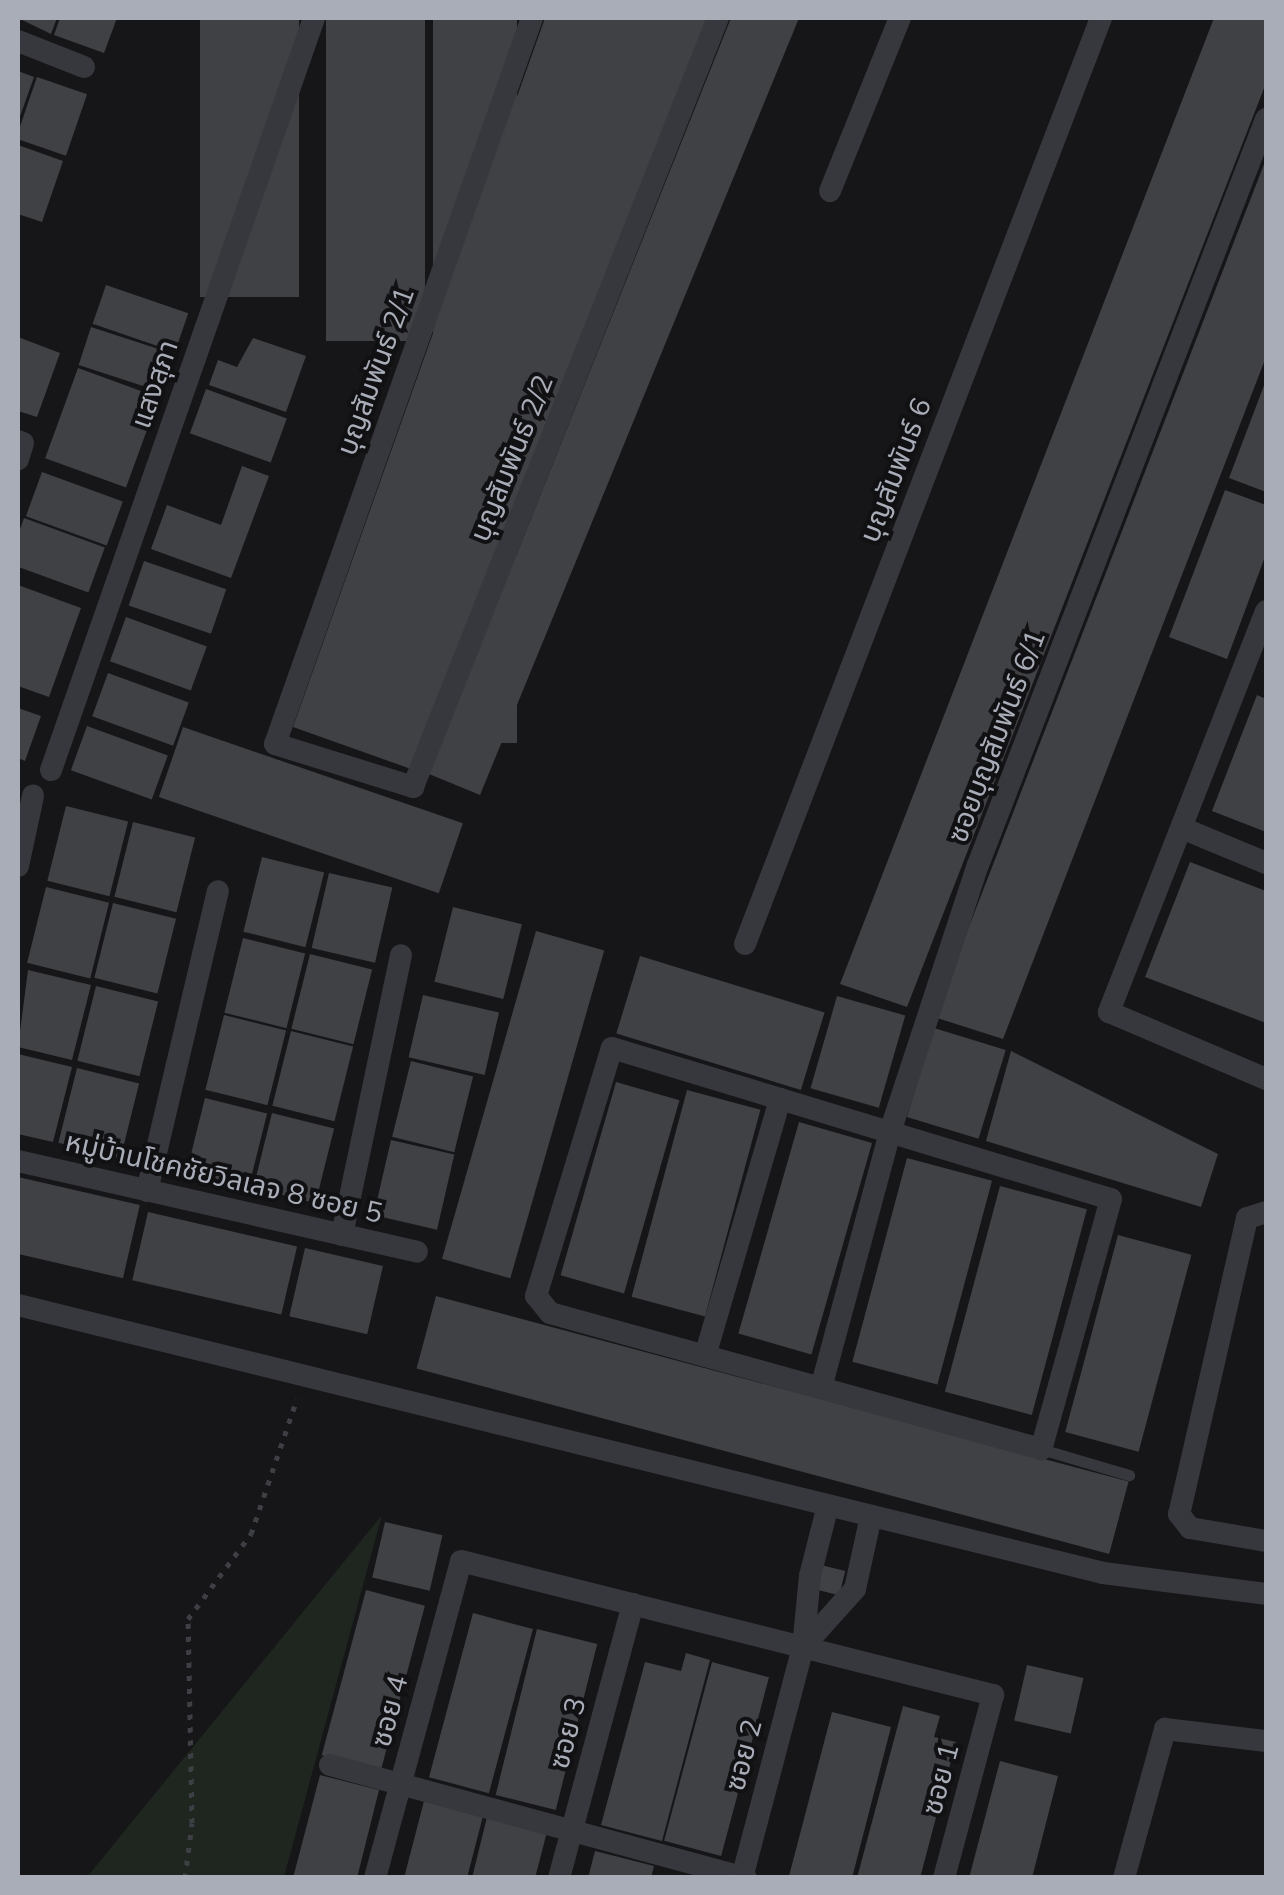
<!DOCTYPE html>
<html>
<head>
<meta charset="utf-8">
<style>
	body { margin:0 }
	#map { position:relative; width:1284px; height:1895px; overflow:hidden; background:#161618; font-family:Mulish,"Noto Sans Thai",sans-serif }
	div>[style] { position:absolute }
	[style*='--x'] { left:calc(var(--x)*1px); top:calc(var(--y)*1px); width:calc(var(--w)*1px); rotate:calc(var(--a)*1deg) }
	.green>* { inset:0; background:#1e261f }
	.building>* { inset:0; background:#404145; transform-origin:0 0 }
	.path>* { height:5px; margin-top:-2.5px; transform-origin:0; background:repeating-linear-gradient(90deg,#3d3f44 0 5px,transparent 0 13px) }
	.lane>* { height:11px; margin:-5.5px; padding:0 5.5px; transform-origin:5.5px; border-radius:5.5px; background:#37383d }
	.street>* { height:22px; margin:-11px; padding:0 11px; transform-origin:11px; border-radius:11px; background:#37383d }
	span { translate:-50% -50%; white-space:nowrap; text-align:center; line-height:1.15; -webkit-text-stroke:8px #111113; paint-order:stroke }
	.street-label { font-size:28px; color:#a8adb8 }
	.frame { position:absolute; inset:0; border:20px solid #a8adb8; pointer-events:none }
</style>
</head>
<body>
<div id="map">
	<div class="green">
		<i style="clip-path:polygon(382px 1515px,284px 1877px,87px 1877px)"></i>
	</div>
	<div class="building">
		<i style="clip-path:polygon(18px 18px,57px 18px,51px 34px)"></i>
		<i style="clip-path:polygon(60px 18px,117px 18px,104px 53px,54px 35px)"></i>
		<i style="left:200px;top:18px;width:99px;height:279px"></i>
		<i style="left:326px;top:18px;width:99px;height:323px"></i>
		<i style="left:433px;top:18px;width:84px;height:725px"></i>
		<i style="clip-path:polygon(545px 18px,709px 18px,411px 769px,293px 727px)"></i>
		<i style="clip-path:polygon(731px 18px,799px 18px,480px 795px,429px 774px)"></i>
		<i style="clip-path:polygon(1214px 18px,1266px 18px,1266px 83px,907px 1007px,840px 984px)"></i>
		<i style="clip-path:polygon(18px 71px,34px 77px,18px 122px)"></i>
		<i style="left:37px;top:77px;width:53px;height:65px;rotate:19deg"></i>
		<i style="clip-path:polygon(18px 145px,63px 161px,42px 222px,18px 214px)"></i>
		<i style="clip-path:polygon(1266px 159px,1266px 357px,1003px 1039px,934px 1017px)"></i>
		<i style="left:106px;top:285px;width:87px;height:41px;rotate:19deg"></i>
		<i style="left:91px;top:327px;width:87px;height:40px;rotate:18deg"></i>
		<i style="clip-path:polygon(18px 337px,60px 353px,37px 417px,18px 411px)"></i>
		<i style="clip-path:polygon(253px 338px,306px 356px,286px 412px,209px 385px,218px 360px,237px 367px)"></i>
		<i style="left:78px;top:368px;width:86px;height:96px;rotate:20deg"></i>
		<i style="clip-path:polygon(1266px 380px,1266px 492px,1229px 478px)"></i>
		<i style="left:206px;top:389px;width:86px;height:47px;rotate:20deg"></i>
		<i style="clip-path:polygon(242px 466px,269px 476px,231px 578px,151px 549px,167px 505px,221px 525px)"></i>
		<i style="left:42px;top:472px;width:86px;height:47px;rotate:20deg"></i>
		<i style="clip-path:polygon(1225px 490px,1266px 505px,1266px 554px,1227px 659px,1169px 637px)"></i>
		<i style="left:24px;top:518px;width:86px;height:48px;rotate:20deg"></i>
		<i style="left:144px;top:561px;width:87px;height:47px;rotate:19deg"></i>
		<i style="clip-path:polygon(18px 585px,81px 608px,49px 697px,18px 686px)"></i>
		<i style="left:126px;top:617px;width:86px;height:47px;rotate:20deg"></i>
		<i style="left:108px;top:673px;width:86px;height:46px;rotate:20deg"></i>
		<i style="clip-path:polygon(1257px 695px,1266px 699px,1266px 832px,1212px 811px)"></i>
		<i style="clip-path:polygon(18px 708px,41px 716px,25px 761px,18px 758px)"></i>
		<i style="left:87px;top:726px;width:86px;height:47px;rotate:20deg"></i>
		<i style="left:183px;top:727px;width:296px;height:74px;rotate:19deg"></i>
		<i style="left:66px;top:806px;width:64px;height:77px;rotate:14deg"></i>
		<i style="left:133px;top:822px;width:64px;height:77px;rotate:14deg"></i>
		<i style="left:262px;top:857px;width:64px;height:77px;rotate:14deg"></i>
		<i style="clip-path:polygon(1190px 862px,1266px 891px,1266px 1023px,1145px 977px)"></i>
		<i style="left:329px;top:873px;width:65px;height:77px;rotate:13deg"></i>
		<i style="left:46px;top:887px;width:65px;height:78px;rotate:14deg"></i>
		<i style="left:113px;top:903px;width:65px;height:77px;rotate:14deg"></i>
		<i style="left:453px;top:907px;width:71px;height:77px;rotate:14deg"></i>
		<i style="left:536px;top:931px;width:71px;height:341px;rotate:16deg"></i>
		<i style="left:243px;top:938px;width:64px;height:77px;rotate:14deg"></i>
		<i style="left:310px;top:954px;width:64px;height:77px;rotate:14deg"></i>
		<i style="left:640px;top:956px;width:193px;height:81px;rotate:17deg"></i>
		<i style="clip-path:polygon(28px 970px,91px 985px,72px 1060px,18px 1047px)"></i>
		<i style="left:96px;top:986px;width:64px;height:77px;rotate:14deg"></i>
		<i style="left:423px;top:995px;width:78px;height:64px;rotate:13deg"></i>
		<i style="left:837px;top:996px;width:71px;height:96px;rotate:16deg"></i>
		<i style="left:224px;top:1015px;width:64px;height:77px;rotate:14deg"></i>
		<i style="left:934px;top:1028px;width:75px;height:93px;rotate:17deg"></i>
		<i style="left:291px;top:1031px;width:64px;height:77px;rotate:14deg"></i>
		<i style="clip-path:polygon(1011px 1051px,1218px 1154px,1201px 1207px,986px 1141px)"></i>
		<i style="clip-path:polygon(18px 1054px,72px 1067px,53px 1142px,18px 1134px)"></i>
		<i style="left:411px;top:1061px;width:64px;height:78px;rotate:14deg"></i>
		<i style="left:77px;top:1068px;width:64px;height:77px;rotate:14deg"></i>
		<i style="left:616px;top:1082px;width:66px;height:201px;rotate:16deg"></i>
		<i style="left:687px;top:1090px;width:76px;height:214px;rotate:15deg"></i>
		<i style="left:205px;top:1098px;width:64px;height:76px;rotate:14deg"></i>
		<i style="left:272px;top:1113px;width:64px;height:77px;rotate:14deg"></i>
		<i style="left:799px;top:1122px;width:76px;height:220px;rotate:16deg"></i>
		<i style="left:391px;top:1140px;width:65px;height:77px;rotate:13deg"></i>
		<i style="left:907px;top:1158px;width:88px;height:211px;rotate:15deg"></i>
		<i style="left:18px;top:1177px;width:125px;height:75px;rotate:13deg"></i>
		<i style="left:1000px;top:1186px;width:90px;height:213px;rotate:15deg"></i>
		<i style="left:148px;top:1212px;width:153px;height:70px;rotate:13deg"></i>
		<i style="left:1118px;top:1235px;width:76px;height:204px;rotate:15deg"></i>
		<i style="left:305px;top:1248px;width:80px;height:70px;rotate:13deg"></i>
		<i style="left:436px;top:1296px;width:717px;height:75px;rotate:15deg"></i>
		<i style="left:385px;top:1522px;width:59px;height:57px;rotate:13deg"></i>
		<i style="left:821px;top:1565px;width:25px;height:25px;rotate:14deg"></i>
		<i style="left:366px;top:1590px;width:61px;height:171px;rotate:15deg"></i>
		<i style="left:473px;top:1613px;width:62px;height:170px;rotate:15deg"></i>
		<i style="left:537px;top:1629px;width:62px;height:171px;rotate:14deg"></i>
		<i style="clip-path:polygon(686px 1653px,710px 1660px,662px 1841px,601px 1825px,645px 1662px,681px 1671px)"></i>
		<i style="left:712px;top:1662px;width:59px;height:185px;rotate:15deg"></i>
		<i style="left:1027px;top:1665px;width:58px;height:57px;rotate:13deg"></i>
		<i style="clip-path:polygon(903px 1706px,940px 1716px,934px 1737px,956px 1742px,920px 1878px,857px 1878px)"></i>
		<i style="clip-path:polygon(832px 1712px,891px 1727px,852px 1878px,794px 1878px,789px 1876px)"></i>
		<i style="clip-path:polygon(1000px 1761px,1058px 1776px,1032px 1878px,969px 1878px)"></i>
		<i style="clip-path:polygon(320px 1775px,379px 1790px,357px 1878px,293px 1878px)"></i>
		<i style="clip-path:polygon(424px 1801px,483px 1816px,467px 1878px,404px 1878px)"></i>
		<i style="clip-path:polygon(487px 1817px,547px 1832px,535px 1878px,472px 1878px)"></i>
		<i style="clip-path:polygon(595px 1851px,654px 1866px,651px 1878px,588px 1878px)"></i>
	</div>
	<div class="path">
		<i style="--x:185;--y:1878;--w:55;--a:-82.7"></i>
		<i style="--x:192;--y:1823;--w:204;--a:-91.1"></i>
		<i style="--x:188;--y:1619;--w:106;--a:-53.5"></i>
		<i style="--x:251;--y:1534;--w:143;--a:-71.2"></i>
	</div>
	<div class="lane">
		<i style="--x:1041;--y:1449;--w:92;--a:16.5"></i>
	</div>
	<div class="street">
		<i style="--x:532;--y:18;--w:770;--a:109.49"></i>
		<i style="--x:275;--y:744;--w:145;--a:17.3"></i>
		<i style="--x:413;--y:787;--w:827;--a:-68.37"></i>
		<i style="--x:18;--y:41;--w:71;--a:21.5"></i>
		<i style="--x:830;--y:191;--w:187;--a:-68"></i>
		<i style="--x:18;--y:441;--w:5;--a:22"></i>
		<i style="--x:23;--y:443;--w:17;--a:107"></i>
		<i style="--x:1266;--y:611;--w:431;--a:111.4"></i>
		<i style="--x:1109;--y:1012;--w:171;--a:23.1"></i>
		<i style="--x:51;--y:770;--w:797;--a:-70.72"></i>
		<i style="--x:1182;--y:828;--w:91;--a:22.6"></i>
		<i style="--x:18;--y:866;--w:72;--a:-77.9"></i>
		<i style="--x:745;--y:944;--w:992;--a:-68.97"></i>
		<i style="--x:612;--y:1048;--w:521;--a:16.84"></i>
		<i style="--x:1111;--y:1199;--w:260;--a:105.6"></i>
		<i style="--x:1041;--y:1449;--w:509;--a:-164.52"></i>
		<i style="--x:550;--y:1313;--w:22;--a:-129"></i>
		<i style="--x:536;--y:1296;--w:259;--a:-73"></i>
		<i style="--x:18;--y:1161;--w:409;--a:12.8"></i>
		<i style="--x:147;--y:1191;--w:308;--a:-76.7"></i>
		<i style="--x:1266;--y:1212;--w:20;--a:162"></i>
		<i style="--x:1247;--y:1218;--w:304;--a:102.9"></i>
		<i style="--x:1179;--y:1514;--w:18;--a:52"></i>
		<i style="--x:1190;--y:1528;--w:77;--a:9.7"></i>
		<i style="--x:342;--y:1235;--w:286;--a:-78.1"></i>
		<i style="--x:18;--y:1305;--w:1118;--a:13.87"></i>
		<i style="--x:1103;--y:1573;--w:164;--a:7.3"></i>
		<i style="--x:705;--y:1356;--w:268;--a:-73.7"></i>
		<i style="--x:821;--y:1388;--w:265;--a:-74.9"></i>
		<i style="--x:890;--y:1132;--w:281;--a:-71.8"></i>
		<i style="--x:978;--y:865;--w:800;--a:-68.89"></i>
		<i style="--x:803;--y:1647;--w:78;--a:-48.1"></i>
		<i style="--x:855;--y:1589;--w:75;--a:-77.6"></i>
		<i style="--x:330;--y:1765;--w:431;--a:15.2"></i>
		<i style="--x:375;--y:1878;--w:328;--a:-74.8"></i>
		<i style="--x:461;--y:1561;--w:549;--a:14.14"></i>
		<i style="--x:993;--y:1695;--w:189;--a:105"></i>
		<i style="--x:559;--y:1878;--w:284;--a:-74.9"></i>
		<i style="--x:742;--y:1878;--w:239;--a:-75.2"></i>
		<i style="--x:803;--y:1647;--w:71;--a:-84.4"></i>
		<i style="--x:810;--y:1576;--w:73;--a:-75.8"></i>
		<i style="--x:1124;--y:1878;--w:155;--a:-74.6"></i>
		<i style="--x:1165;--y:1729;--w:102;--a:6.8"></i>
	</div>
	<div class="street-label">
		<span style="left:375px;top:371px;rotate:-70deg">บุญสัมพันธ์ 2/1</span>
		<span style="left:154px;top:384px;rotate:-71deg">แสงสุภา</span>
		<span style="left:511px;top:458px;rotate:-68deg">บุญสัมพันธ์ 2/2</span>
		<span style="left:895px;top:470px;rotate:-69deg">บุญสัมพันธ์ 6</span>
		<span style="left:996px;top:736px;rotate:-69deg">ซอยบุญสัมพันธ์ 6/1</span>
		<span style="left:224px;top:1177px;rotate:13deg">หมู่บ้านโชคชัยวิลเลจ 8 ซอย 5</span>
		<span style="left:389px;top:1711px;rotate:-75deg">ซอย 4</span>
		<span style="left:567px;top:1733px;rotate:-75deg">ซอย 3</span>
		<span style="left:743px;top:1755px;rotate:-75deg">ซอย 2</span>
		<span style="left:940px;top:1779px;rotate:-75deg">ซอย 1</span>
	</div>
	<div class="frame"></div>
</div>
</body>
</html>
